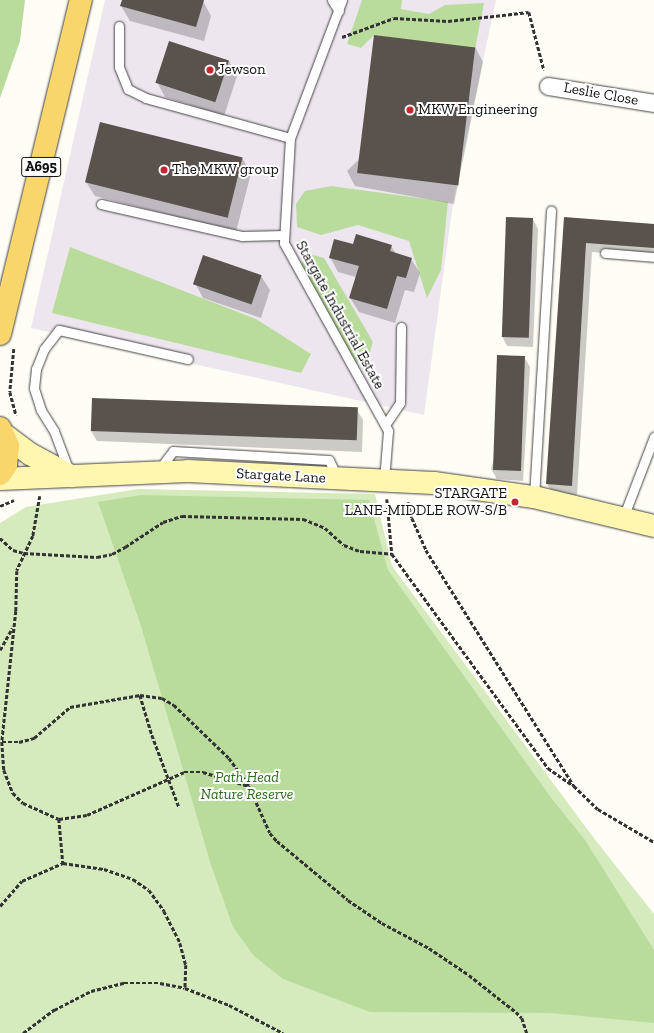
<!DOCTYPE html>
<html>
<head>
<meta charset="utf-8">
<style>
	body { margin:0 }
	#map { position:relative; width:654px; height:1033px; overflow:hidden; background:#fffdf5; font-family:"Zilla Slab",serif }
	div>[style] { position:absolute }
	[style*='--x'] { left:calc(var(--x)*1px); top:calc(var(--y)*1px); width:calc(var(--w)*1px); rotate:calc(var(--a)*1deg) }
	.industrial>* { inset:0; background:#eee6ef }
	.green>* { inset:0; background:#d5ebbd }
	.forest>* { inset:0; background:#b9dc9c }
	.shadow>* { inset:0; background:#0003 }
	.building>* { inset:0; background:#5a524d; transform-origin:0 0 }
	.path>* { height:2.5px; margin-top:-1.25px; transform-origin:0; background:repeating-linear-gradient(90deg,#333 0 4px,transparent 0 6px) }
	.roads { filter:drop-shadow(0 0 1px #444) drop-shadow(0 0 1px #444) }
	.lane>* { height:9px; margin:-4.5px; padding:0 4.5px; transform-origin:4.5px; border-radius:4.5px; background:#fff }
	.street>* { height:17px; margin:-8.5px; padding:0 8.5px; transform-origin:8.5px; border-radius:8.5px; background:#fff }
	.secondary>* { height:22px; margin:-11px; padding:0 11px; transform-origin:11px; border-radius:11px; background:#fff6b0 }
	.primary>* { height:22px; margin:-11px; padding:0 11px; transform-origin:11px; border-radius:11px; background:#f9d66b }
	.dots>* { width:11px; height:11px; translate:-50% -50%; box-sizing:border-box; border:2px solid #fff; border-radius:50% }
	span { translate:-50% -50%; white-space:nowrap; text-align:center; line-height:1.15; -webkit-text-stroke:4px #fff; paint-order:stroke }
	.shield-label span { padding:1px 3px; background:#fff; border:1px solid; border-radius:3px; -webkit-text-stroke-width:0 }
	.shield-label { font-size:14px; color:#111; font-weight:700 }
	.poi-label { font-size:15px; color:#111 }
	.left { translate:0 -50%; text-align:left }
	.right { translate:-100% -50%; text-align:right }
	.street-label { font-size:15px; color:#111 }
	.park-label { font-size:15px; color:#2f6b1f; font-style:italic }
</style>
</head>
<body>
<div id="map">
	<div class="industrial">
		<i style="clip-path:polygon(105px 0,496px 0,454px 196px,424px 415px,31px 328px)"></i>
	</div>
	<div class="green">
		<i style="clip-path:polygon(138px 489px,375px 494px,392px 566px,593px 837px,654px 914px,654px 1033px,0 1033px,0 523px,26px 507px)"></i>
	</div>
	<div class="forest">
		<i style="clip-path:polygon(0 0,25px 0,20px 41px,0 98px)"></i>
		<i style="clip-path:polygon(362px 0,402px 0,401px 9px,429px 14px,445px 5px,484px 3px,475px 49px,374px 35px,361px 48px,347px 44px)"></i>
		<i style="clip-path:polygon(331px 186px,448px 202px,441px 270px,427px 298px,409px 241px,358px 225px,321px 235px,297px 227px,296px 204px,305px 191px)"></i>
		<i style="clip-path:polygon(70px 247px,256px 319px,311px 354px,301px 373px,52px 313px)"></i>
		<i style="clip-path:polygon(309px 254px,324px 258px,373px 342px,368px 359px,355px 363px,300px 265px)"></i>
		<i style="clip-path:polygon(141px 495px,369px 500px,388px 570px,552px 799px,585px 840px,654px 950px,654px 1023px,551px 1013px,370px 1012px,283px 979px,254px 956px,233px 927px,211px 865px,141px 626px,98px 502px)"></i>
	</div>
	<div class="shadow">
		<i style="clip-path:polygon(123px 0,203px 1px,211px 16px,204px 41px,130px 21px,121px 6px)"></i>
		<i style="clip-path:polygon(170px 42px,229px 61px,237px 76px,224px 116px,165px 97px,157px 82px)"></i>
		<i style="clip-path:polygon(475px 47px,483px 62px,454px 204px,355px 186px,347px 171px)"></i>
		<i style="clip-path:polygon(242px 158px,251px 173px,236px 232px,95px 196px,86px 182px)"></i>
		<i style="clip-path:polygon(565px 218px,654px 225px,654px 257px,592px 252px,577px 495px,553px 494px,547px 484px)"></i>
		<i style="clip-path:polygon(533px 219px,538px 229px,533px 347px,507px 346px,502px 336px)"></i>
		<i style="clip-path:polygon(354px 245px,391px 246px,396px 254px,411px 259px,420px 273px,414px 292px,405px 290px,395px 323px,359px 312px,350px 298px,356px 277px,338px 272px,330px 257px)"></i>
		<i style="clip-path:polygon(261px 276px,270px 290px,261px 318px,203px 298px,195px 283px)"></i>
		<i style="clip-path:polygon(524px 357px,530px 367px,523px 481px,497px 479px,491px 469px)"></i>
		<i style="clip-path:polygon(93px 399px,357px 410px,363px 420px,362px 452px,97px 441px,91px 431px)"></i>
	</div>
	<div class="building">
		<i style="clip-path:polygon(122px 0,204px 0,196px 27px,120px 6px)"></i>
		<i style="left:374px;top:35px;width:102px;height:139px;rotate:7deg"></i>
		<i style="left:169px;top:41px;width:63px;height:44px;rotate:18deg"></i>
		<i style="left:100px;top:122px;width:147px;height:62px;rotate:14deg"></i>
		<i style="left:506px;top:217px;width:27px;height:120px;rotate:2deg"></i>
		<i style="clip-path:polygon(564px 217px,654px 224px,654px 248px,586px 243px,572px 486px,546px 484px)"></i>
		<i style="clip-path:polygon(356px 234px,392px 245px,390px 251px,412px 258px,406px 278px,397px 276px,387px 309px,349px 298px,359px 266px,329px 258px,334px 239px,353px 244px)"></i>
		<i style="left:203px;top:255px;width:62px;height:31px;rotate:19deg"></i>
		<i style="left:497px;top:355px;width:28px;height:115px;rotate:2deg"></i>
		<i style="left:92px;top:398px;width:266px;height:33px;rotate:2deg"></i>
	</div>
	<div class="path">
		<i style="--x:342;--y:37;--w:55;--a:-20.1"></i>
		<i style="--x:394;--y:18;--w:54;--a:3.2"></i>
		<i style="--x:448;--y:21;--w:81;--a:-6.3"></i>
		<i style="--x:529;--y:12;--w:60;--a:75.5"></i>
		<i style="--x:14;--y:349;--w:43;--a:95.3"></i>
		<i style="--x:10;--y:392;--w:24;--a:75"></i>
		<i style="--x:40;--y:496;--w:41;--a:99.9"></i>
		<i style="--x:33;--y:536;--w:38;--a:115"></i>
		<i style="--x:17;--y:571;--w:40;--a:91.4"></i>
		<i style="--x:16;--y:611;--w:132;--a:96.1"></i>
		<i style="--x:2;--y:742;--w:28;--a:86"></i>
		<i style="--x:4;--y:770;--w:25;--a:69"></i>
		<i style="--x:13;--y:793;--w:14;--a:45"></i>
		<i style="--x:23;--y:803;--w:39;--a:24"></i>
		<i style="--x:59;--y:819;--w:28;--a:-8"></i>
		<i style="--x:87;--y:815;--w:106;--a:-23.9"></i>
		<i style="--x:184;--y:772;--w:19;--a:0"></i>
		<i style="--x:203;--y:772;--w:48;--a:16.9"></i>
		<i style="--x:387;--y:499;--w:55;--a:84.8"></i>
		<i style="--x:392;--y:554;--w:265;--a:53.9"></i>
		<i style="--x:548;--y:768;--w:29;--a:35"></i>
		<i style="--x:408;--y:502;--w:16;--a:76"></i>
		<i style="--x:412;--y:518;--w:35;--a:66"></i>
		<i style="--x:426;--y:550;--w:279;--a:57.9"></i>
		<i style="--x:574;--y:786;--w:33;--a:44"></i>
		<i style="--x:598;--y:809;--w:65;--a:30.5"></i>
		<i style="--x:0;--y:506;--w:15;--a:-23"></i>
		<i style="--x:0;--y:538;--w:18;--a:43"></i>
		<i style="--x:13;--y:550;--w:11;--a:15"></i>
		<i style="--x:24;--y:553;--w:73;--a:3.1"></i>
		<i style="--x:97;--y:557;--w:15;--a:-11"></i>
		<i style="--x:112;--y:554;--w:15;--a:-28"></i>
		<i style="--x:125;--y:547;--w:45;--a:-33.3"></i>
		<i style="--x:163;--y:522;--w:20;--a:-18"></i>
		<i style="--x:182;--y:516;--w:121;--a:1.4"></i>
		<i style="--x:303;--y:519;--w:24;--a:22"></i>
		<i style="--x:325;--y:528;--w:25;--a:42"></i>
		<i style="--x:344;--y:545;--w:17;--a:21"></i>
		<i style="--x:360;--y:551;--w:32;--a:5"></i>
		<i style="--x:0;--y:650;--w:25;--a:-61"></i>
		<i style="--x:140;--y:695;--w:42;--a:73.3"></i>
		<i style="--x:152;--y:735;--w:77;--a:69.4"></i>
		<i style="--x:2;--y:742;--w:17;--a:0"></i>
		<i style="--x:19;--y:742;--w:16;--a:-15"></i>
		<i style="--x:34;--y:738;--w:48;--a:-40.7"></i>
		<i style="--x:70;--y:707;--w:71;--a:-9.7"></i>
		<i style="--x:140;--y:695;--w:22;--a:8"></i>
		<i style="--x:162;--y:698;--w:14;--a:30"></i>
		<i style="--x:174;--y:705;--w:76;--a:43.9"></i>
		<i style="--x:229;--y:758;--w:34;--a:54"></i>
		<i style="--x:249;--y:786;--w:51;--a:65.9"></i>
		<i style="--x:270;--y:833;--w:11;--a:49"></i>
		<i style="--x:277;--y:841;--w:92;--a:39.7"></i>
		<i style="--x:348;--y:900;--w:41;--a:34.1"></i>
		<i style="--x:382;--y:923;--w:53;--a:28"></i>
		<i style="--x:429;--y:948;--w:48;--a:34"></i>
		<i style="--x:469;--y:975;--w:60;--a:38.2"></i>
		<i style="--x:516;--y:1012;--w:8;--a:45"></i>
		<i style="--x:522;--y:1018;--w:16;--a:72"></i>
		<i style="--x:59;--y:819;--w:44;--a:84.8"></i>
		<i style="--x:0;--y:906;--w:33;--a:-49"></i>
		<i style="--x:22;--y:881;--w:45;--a:-23.7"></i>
		<i style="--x:63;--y:863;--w:41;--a:8.3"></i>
		<i style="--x:104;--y:869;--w:31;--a:19"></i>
		<i style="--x:133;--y:879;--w:19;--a:35"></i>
		<i style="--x:149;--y:890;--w:26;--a:54"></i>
		<i style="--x:164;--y:911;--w:36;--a:63"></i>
		<i style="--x:180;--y:943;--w:23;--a:75"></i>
		<i style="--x:186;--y:965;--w:23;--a:92"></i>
		<i style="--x:23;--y:1033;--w:39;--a:-37"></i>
		<i style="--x:54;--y:1010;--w:42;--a:-27.2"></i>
		<i style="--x:91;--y:991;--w:34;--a:-14"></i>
		<i style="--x:124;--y:983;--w:36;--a:0"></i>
		<i style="--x:160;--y:983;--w:25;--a:11"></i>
		<i style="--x:185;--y:988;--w:47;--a:21.1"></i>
		<i style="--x:229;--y:1005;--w:61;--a:27.4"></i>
	</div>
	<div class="roads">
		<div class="lane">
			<i style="--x:332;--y:0;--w:13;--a:58"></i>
			<i style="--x:342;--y:0;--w:147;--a:110.6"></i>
			<i style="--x:290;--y:138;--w:105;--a:93.3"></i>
			<i style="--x:284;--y:243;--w:215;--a:61"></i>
			<i style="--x:388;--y:431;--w:50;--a:94.6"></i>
			<i style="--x:119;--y:26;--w:41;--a:90"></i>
			<i style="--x:119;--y:67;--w:24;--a:68"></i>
			<i style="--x:128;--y:89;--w:20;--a:27"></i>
			<i style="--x:146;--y:98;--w:149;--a:15.5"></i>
			<i style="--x:101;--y:204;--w:145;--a:12.8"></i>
			<i style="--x:242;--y:236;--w:42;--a:-1.4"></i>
			<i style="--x:605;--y:253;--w:49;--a:4.7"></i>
			<i style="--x:385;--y:425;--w:27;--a:-56"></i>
			<i style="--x:400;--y:403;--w:76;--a:-89.2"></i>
			<i style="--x:69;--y:471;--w:43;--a:-110.6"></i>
			<i style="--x:54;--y:431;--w:25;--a:-122"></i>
			<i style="--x:41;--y:410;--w:23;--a:-108"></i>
			<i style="--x:34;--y:388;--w:19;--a:-84"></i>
			<i style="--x:36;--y:369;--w:22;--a:-68"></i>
			<i style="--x:44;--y:349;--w:24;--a:-52"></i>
			<i style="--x:59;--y:330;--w:132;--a:12.7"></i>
			<i style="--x:158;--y:471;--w:25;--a:-53"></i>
			<i style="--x:173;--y:451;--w:156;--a:3.3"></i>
			<i style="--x:329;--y:460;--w:19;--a:65"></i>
			<i style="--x:534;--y:497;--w:287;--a:-86.6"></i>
			<i style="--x:623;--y:518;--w:87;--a:-69.1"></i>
		</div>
		<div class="street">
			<i style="--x:548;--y:86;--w:107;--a:9.1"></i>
		</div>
		<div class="secondary">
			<i style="--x:6;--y:436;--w:30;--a:37"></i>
			<i style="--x:30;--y:454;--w:47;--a:28.2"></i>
			<i style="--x:0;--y:479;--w:188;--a:-2.4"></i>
			<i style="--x:188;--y:471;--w:246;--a:2.8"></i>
			<i style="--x:434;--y:483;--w:101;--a:8"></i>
			<i style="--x:534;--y:497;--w:123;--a:13.6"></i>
		</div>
		<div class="primary">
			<i style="--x:0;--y:334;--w:344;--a:-76.4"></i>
			<i style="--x:0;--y:428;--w:20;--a:66"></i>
			<i style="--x:8;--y:446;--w:19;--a:96"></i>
			<i style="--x:6;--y:465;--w:11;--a:124"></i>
		</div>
	</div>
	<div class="dots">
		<i style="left:210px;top:70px;background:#c4262e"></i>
		<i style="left:410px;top:110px;background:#c4262e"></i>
		<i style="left:164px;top:170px;background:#c4262e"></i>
		<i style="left:515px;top:502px;background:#c4262e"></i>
	</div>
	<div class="shield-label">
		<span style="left:41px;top:167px">A695</span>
	</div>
	<div class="poi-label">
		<span class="left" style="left:218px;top:70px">Jewson</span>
		<span class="left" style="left:418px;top:110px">MKW Engineering</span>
		<span class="left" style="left:172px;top:170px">The MKW group</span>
		<span class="right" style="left:507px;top:502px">STARGATE<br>LANE-MIDDLE ROW-S/B</span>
	</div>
	<div class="street-label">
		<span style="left:601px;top:94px;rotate:10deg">Leslie Close</span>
		<span style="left:340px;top:315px;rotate:61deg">Stargate Industrial Estate</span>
		<span style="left:281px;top:476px;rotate:3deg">Stargate Lane</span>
	</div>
	<div class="park-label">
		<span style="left:247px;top:786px">Path Head<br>Nature Reserve</span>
	</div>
</div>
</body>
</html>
